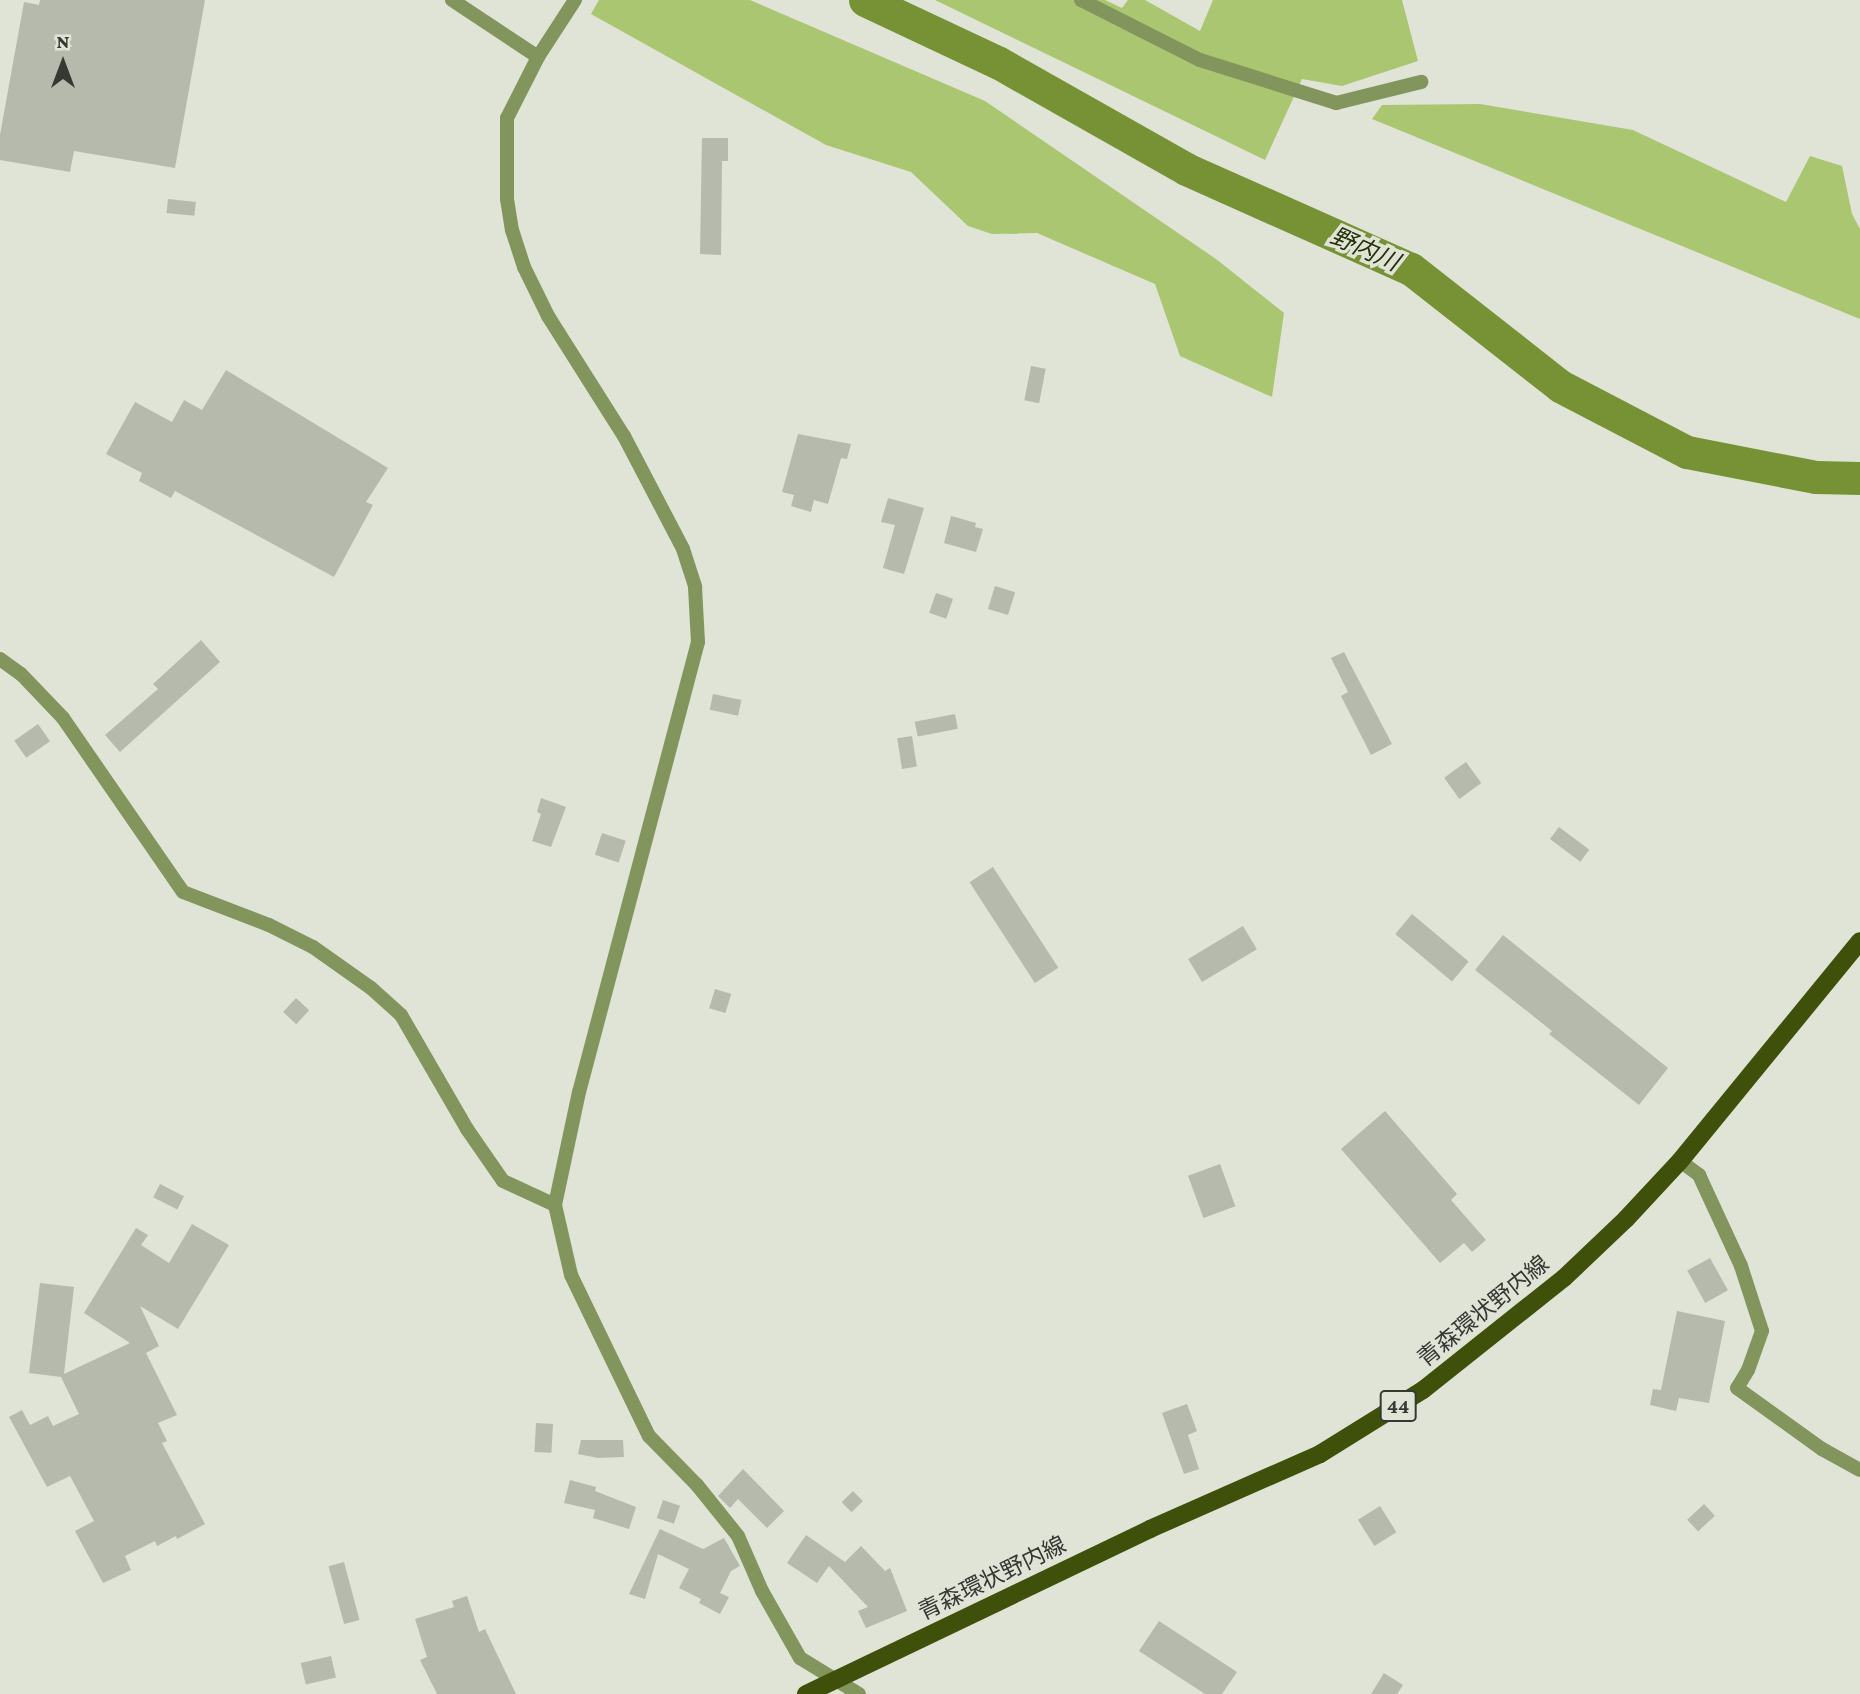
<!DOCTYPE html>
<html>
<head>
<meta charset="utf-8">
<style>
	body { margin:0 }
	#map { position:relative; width:1860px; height:1694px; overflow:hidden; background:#dfe4d6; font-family:"Crimson Pro","Noto Sans JP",serif }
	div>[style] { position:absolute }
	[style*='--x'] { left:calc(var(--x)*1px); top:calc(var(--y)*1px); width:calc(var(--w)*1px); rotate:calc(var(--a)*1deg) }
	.green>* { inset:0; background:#aac671 }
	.river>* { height:33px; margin:-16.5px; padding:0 16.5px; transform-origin:16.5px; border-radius:16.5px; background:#779234 }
	.building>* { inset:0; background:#b5baad; transform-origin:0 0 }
	.street>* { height:14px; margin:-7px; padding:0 7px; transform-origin:7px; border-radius:7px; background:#82955c }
	.primary>* { height:18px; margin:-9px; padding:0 9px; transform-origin:9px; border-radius:9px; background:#3e5009 }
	span { translate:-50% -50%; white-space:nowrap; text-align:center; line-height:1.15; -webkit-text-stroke:7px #dfe4d6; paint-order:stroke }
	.shield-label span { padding:2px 5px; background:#dfe4d6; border:2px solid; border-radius:5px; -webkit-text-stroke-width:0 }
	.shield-label { font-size:21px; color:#363833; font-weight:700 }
	.street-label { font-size:23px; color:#363833 }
	.water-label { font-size:24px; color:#253008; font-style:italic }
	.north { position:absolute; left:28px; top:28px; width:70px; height:70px; -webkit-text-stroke:5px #dfe4d6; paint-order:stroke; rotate:0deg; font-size:19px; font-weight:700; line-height:28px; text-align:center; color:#363833 }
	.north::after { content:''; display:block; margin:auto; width:24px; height:32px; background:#363833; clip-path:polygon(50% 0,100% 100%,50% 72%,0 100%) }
</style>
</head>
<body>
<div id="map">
	<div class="green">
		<i style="clip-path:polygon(599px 0,750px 0,985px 101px,1216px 259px,1284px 313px,1272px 397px,1180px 356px,1155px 284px,1037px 233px,992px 234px,968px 226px,911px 172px,826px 145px,591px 14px)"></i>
		<i style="clip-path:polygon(935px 0,1105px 0,1122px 8px,1128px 0,1145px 0,1200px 31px,1213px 0,1402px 0,1418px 61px,1342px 86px,1302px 79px,1265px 160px)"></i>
		<i style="clip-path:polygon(1480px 104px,1633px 130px,1786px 202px,1810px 156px,1842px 166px,1852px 214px,1860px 229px,1860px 319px,1372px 119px,1382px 105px)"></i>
	</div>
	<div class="river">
		<i style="--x:865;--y:0;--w:148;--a:25.2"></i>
		<i style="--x:999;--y:63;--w:215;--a:29.5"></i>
		<i style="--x:1186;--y:169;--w:246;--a:24"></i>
		<i style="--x:1411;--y:269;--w:189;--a:38.1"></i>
		<i style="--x:1560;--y:386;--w:143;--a:27.5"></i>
		<i style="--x:1687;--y:452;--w:131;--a:11"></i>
		<i style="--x:1816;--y:477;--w:44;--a:1.3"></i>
	</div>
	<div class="building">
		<i style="clip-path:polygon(40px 0,205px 0,175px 168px,74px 151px,70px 172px,0 160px,0 135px,24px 2px,39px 5px)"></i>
		<i style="clip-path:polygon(702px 138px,728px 138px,728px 161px,722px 161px,721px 255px,700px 254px)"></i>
		<i style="left:168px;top:199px;width:28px;height:14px;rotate:6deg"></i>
		<i style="left:1031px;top:366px;width:15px;height:35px;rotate:11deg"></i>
		<i style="clip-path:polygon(226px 370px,388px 468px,366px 502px,373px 505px,334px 577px,175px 491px,171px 498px,139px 481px,142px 473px,106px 454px,135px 402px,172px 422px,184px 400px,202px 410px)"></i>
		<i style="clip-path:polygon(798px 434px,851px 444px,847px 459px,841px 458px,828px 504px,814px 500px,811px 512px,791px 506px,794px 495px,782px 492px)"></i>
		<i style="clip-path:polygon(888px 498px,924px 508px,904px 574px,883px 568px,895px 525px,881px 522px)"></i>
		<i style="clip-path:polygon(951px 516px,976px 523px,975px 527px,983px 529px,976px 552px,944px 543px)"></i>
		<i style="left:995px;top:586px;width:21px;height:24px;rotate:17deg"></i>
		<i style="left:936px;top:593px;width:18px;height:21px;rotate:19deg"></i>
		<i style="clip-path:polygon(201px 640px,220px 662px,120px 752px,105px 735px,158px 689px,153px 684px)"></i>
		<i style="clip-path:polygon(1344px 652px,1392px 744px,1371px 755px,1341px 696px,1348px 692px,1331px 658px)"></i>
		<i style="left:713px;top:694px;width:29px;height:16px;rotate:12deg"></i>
		<i style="left:955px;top:714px;width:15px;height:41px;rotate:79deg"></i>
		<i style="left:38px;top:724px;width:21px;height:29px;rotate:55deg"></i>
		<i style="left:912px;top:736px;width:31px;height:15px;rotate:81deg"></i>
		<i style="left:1466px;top:762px;width:26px;height:27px;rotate:54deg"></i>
		<i style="clip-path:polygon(541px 798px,566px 807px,551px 847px,532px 841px,541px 814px,537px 812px)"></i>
		<i style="left:1559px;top:827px;width:38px;height:15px;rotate:37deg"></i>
		<i style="left:602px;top:833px;width:25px;height:23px;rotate:18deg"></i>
		<i style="left:993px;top:867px;width:120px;height:28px;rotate:57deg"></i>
		<i style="left:1412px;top:914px;width:74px;height:26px;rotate:40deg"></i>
		<i style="left:1243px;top:926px;width:27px;height:64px;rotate:59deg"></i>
		<i style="clip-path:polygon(1503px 935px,1668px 1068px,1639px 1105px,1549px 1034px,1552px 1031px,1475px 970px)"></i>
		<i style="left:715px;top:989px;width:17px;height:20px;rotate:17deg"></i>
		<i style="left:296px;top:998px;width:18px;height:19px;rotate:43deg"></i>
		<i style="clip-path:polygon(1385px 1111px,1457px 1194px,1451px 1200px,1486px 1240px,1472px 1252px,1464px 1243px,1440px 1263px,1341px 1149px)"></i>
		<i style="left:1220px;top:1164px;width:45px;height:34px;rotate:70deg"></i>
		<i style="left:160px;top:1184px;width:27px;height:15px;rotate:27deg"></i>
		<i style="clip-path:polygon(192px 1224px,229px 1245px,178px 1329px,140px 1306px,159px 1346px,146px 1353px,177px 1415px,158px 1423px,167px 1441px,162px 1443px,205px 1524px,177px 1539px,176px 1536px,157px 1546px,155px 1541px,125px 1556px,131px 1570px,103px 1583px,75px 1531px,94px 1521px,70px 1476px,47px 1487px,9px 1417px,22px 1410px,30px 1425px,48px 1416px,53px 1426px,79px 1414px,61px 1377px,29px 1373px,40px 1283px,74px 1287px,64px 1374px,130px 1343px,84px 1313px,136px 1228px,148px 1235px,141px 1245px,169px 1263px)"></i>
		<i style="left:1710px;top:1258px;width:37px;height:26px;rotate:61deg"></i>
		<i style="clip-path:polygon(1677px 1311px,1725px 1321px,1709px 1403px,1679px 1398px,1676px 1411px,1650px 1405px,1653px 1389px,1661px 1390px)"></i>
		<i style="clip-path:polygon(1187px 1404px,1197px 1431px,1188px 1435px,1199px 1469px,1184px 1474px,1162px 1413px)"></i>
		<i style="left:536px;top:1423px;width:17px;height:29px;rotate:3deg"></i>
		<i style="clip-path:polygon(581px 1440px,623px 1440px,624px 1457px,598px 1458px,578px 1454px)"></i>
		<i style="clip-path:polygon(743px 1469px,784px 1511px,767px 1528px,738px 1499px,730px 1508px,718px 1496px)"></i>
		<i style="clip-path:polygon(570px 1480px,596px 1487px,595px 1491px,636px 1507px,629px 1529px,593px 1518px,595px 1510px,564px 1503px)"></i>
		<i style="left:853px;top:1491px;width:14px;height:16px;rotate:45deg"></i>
		<i style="left:663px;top:1500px;width:18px;height:19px;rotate:19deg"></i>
		<i style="left:1704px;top:1504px;width:16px;height:23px;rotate:47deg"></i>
		<i style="left:1380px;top:1506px;width:31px;height:26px;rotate:58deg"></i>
		<i style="clip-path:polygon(660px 1529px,703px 1549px,724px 1538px,740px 1566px,731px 1571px,720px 1593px,729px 1597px,720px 1614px,699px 1603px,701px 1599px,679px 1588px,689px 1569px,658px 1554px,645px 1599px,629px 1594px)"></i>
		<i style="clip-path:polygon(806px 1535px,845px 1562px,861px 1546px,885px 1571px,890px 1568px,907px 1611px,866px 1628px,858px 1611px,868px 1607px,829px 1566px,817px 1583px,787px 1563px)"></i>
		<i style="left:344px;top:1562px;width:60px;height:16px;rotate:75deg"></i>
		<i style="clip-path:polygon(467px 1596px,479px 1632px,485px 1629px,516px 1694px,437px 1694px,420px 1660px,427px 1657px,415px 1619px,454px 1607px,452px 1601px)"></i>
		<i style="clip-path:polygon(1159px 1621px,1237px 1672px,1222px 1694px,1205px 1694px,1139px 1651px)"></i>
		<i style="left:331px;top:1656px;width:22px;height:31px;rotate:77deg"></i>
		<i style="clip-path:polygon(1384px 1673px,1403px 1685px,1397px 1694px,1371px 1694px)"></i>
	</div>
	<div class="street">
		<i style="--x:452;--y:0;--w:103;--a:33.5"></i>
		<i style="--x:575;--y:0;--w:68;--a:123"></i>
		<i style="--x:538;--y:57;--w:68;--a:116.9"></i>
		<i style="--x:507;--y:118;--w:81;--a:90"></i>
		<i style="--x:507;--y:199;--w:31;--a:81"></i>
		<i style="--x:512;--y:230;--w:39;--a:72"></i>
		<i style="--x:524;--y:267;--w:55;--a:63.9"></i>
		<i style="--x:548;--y:316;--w:142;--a:57.7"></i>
		<i style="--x:624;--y:436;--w:127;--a:62.4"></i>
		<i style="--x:683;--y:549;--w:40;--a:72"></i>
		<i style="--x:695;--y:587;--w:55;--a:86.9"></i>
		<i style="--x:698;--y:642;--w:465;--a:104.8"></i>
		<i style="--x:579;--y:1092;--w:116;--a:102"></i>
		<i style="--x:555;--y:1205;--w:72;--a:77.1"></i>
		<i style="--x:571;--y:1275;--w:179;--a:64.2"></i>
		<i style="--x:649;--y:1436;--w:69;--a:45.6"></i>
		<i style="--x:697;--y:1485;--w:65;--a:51.2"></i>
		<i style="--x:738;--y:1536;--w:60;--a:66.4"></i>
		<i style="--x:762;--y:1591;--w:77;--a:60.4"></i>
		<i style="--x:800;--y:1658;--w:69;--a:31.4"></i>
		<i style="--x:1081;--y:0;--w:133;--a:26.8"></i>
		<i style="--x:1200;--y:60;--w:143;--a:17.5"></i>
		<i style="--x:1336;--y:103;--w:88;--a:-13.9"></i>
		<i style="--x:0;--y:659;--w:26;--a:36"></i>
		<i style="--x:21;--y:674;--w:61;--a:46.3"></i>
		<i style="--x:63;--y:718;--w:211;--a:55.4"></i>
		<i style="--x:183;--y:892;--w:92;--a:21"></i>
		<i style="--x:269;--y:925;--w:49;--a:26.6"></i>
		<i style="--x:313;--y:947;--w:71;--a:35.3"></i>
		<i style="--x:371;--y:988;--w:40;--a:42"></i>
		<i style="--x:401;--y:1015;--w:132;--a:59.9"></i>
		<i style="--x:467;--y:1129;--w:63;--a:55.3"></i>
		<i style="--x:503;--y:1181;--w:57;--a:24.8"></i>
		<i style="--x:1680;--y:1161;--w:24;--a:36"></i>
		<i style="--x:1699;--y:1175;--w:100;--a:65.2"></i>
		<i style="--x:1741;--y:1266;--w:68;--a:72.1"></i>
		<i style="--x:1762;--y:1331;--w:41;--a:109.7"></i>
		<i style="--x:1748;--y:1370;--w:21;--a:121"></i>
		<i style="--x:1737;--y:1388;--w:105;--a:35.7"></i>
		<i style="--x:1822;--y:1449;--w:43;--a:28.9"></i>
	</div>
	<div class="primary">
		<i style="--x:806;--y:1694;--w:382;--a:-25.6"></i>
		<i style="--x:1150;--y:1529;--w:186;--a:-23.8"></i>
		<i style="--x:1320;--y:1454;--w:121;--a:-31.9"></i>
		<i style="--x:1423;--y:1390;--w:180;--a:-38.5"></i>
		<i style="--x:1564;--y:1278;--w:86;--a:-43.6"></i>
		<i style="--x:1626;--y:1219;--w:79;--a:-47"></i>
		<i style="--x:1680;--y:1161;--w:284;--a:-50.7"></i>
	</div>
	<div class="shield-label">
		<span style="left:1398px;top:1406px">44</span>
	</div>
	<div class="street-label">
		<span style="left:1483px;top:1311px;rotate:-39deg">青森環状野内線</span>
		<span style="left:992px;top:1578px;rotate:-26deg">青森環状野内線</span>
	</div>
	<div class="water-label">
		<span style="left:1365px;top:249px;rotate:24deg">野内川</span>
	</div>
	<div class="north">N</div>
</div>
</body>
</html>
